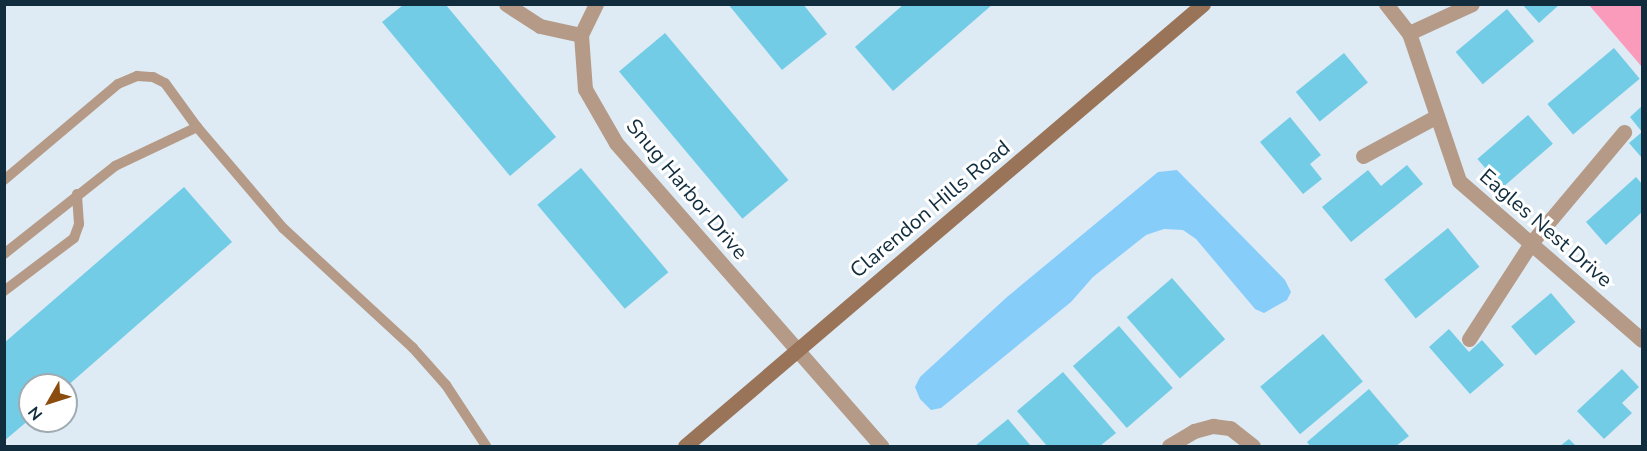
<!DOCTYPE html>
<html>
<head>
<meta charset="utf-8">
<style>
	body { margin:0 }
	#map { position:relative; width:1647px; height:451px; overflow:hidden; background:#deebf5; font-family:"Nunito Sans",sans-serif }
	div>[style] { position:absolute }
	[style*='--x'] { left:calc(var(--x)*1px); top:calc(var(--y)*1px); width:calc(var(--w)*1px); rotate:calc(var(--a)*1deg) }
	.green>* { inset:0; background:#fa9bbc }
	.water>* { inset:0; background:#87cdfa }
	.building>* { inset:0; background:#72cce5; transform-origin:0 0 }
	.lane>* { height:10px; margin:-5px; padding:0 5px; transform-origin:5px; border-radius:5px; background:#b59b87 }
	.street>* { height:15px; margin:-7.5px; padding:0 7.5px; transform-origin:7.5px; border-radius:7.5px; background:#b59b87 }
	.secondary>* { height:15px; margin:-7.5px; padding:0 7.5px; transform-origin:7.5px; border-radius:7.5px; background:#9a7458 }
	span { translate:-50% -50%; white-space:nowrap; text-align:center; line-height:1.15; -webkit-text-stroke:6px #fff; paint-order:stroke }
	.street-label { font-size:21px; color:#102c3d }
	.frame { position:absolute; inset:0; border:6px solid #102c3d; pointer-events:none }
	.north { position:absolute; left:18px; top:373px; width:60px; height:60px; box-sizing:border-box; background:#fff; border:2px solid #9fabb1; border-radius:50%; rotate:231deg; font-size:16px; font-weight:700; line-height:24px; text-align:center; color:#102c3d }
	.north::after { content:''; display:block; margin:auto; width:21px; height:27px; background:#8a4c0f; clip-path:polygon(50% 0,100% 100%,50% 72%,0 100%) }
</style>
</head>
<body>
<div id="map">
	<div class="green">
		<i style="clip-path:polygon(1589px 5px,1642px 5px,1642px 67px)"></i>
	</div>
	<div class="water">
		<i style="clip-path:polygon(1177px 170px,1285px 280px,1291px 292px,1287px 300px,1264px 313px,1255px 309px,1196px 239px,1183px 230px,1164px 229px,1146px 235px,1093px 277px,1071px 302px,941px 408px,931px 410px,920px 399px,915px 387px,920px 377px,1007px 297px,1158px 172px)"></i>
	</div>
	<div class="building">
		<i style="clip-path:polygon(728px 4px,803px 4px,827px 34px,782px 70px)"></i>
		<i style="clip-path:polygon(904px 4px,993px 4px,893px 91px,855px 47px)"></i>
		<i style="clip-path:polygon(1522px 4px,1560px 4px,1539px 23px)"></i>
		<i style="clip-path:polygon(403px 5px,446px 5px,556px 137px,510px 176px,382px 22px)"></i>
		<i style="left:1507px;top:9px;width:42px;height:67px;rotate:50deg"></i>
		<i style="left:665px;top:33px;width:192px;height:60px;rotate:50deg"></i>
		<i style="left:1614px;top:48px;width:40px;height:87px;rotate:50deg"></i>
		<i style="left:1344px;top:53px;width:38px;height:62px;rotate:51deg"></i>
		<i style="clip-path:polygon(1642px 106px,1642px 132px,1630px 117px)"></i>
		<i style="left:1528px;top:115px;width:38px;height:67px;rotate:49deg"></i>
		<i style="clip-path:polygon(1290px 117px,1321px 155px,1310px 164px,1322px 179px,1303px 194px,1260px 142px)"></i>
		<i style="clip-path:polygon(1642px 132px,1642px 158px,1629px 143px)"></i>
		<i style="clip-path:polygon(1407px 165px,1423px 184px,1351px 242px,1322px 207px,1368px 170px,1381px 186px)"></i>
		<i style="left:581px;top:168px;width:136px;height:57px;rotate:50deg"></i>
		<i style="clip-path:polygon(1636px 177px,1642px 184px,1642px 212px,1606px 245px,1586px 222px)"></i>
		<i style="clip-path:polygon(184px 187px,232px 242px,66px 387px,30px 385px,30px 419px,4px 441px,4px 343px)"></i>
		<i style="left:1448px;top:228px;width:50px;height:82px;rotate:51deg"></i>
		<i style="left:1172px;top:278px;width:81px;height:60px;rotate:49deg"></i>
		<i style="left:1551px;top:293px;width:38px;height:52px;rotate:50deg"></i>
		<i style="left:1119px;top:326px;width:82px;height:61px;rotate:49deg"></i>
		<i style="clip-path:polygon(1449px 329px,1469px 352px,1482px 340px,1504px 365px,1470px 394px,1429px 347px)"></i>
		<i style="left:1323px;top:334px;width:62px;height:82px;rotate:50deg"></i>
		<i style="clip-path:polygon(1622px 369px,1639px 387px,1622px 403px,1632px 413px,1604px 439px,1577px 411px)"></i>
		<i style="clip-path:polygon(1063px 372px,1116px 433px,1100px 446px,1047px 446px,1017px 411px)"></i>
		<i style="clip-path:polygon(1369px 389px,1409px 436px,1396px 446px,1310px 446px,1307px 442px)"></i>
		<i style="clip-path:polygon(1008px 419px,1031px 446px,975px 446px)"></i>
		<i style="clip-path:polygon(1569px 439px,1576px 446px,1560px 446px)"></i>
	</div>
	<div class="lane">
		<i style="--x:4;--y:180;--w:149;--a:-40.1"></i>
		<i style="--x:118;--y:84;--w:21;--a:-23"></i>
		<i style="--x:137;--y:76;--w:16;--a:4"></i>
		<i style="--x:153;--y:77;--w:13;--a:27"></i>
		<i style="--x:165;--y:83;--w:54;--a:54"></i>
		<i style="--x:197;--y:127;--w:133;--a:49.6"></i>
		<i style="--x:283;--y:228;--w:177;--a:42.7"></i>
		<i style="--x:413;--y:348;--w:50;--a:48.3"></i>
		<i style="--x:446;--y:385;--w:73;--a:56.7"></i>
		<i style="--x:4;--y:254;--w:142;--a:-38.4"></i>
		<i style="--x:115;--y:166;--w:91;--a:-25.4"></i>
		<i style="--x:4;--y:291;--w:88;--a:-37.1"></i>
		<i style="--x:74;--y:238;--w:15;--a:-70"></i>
		<i style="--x:79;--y:224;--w:30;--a:-94"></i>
	</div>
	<div class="street">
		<i style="--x:506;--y:4;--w:40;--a:32.9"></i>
		<i style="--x:540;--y:26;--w:42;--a:12.4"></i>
		<i style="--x:596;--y:4;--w:34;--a:116"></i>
		<i style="--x:581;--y:35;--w:54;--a:85.8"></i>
		<i style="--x:585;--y:89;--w:62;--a:60.1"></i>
		<i style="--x:616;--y:143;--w:403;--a:48.8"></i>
		<i style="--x:1386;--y:4;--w:37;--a:52"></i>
		<i style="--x:1409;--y:33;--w:156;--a:71.3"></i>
		<i style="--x:1459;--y:181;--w:242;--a:41"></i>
		<i style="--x:1409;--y:33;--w:69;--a:-24.7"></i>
		<i style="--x:1363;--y:156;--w:84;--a:-28.4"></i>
		<i style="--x:1469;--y:339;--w:114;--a:-57.1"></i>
		<i style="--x:1531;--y:243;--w:145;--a:-50"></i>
		<i style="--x:1169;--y:446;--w:29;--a:-31"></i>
		<i style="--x:1194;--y:431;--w:20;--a:-15"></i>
		<i style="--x:1213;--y:426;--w:17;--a:7"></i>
		<i style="--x:1230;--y:428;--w:29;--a:38"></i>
	</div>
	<div class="secondary">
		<i style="--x:685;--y:446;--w:681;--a:-40.47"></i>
	</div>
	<div class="street-label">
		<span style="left:687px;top:189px;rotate:50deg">Snug Harbor Drive</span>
		<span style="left:930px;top:209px;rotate:-40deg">Clarendon Hills Road</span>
		<span style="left:1546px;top:228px;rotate:41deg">Eagles Nest Drive</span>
	</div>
	<div class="frame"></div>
	<div class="north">N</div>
</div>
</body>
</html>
